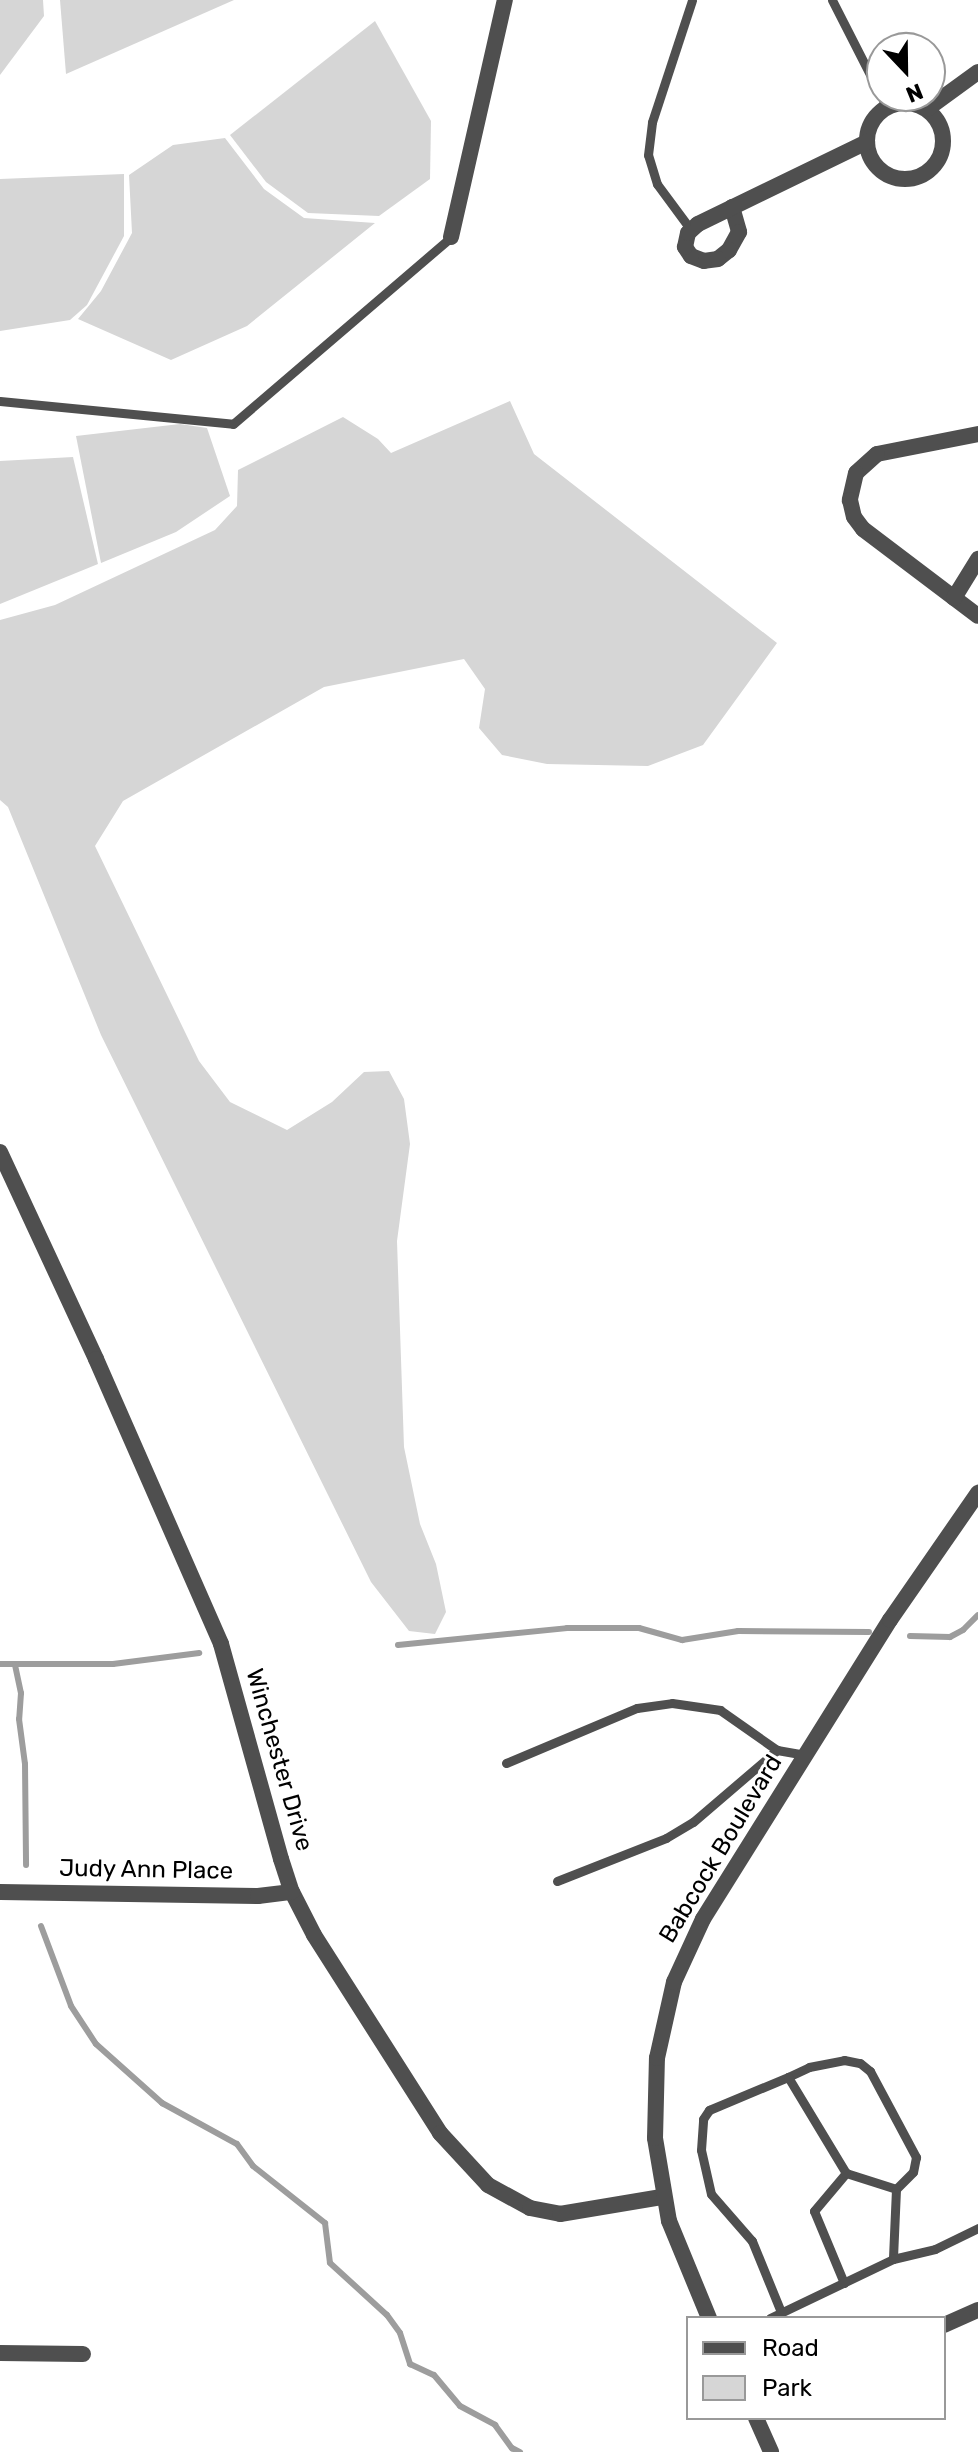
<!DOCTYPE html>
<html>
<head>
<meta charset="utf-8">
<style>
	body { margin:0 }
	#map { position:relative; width:978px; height:2452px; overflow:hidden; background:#fff; font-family:Rubik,sans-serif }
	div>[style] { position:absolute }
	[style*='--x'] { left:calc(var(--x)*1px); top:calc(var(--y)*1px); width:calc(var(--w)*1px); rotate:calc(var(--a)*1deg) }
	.green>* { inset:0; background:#d6d6d6 }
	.stream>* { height:6px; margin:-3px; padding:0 3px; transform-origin:3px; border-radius:3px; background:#9d9d9d }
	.service>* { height:9px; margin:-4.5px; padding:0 4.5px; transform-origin:4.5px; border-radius:4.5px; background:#4f4f4f }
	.minor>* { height:16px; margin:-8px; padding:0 8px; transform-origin:8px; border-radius:8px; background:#4f4f4f }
	.minor>.ring { margin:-8px; padding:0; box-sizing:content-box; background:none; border:16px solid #4f4f4f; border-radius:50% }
	.tertiary>* { height:16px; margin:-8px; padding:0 8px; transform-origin:8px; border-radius:8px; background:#4f4f4f }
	span { translate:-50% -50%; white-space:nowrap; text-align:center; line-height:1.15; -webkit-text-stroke:6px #fff; paint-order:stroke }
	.street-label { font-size:24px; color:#000 }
	.legend { position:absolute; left:686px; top:2316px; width:260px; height:104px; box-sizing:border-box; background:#fff; border:2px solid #999; margin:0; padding:10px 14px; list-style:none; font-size:24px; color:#000 }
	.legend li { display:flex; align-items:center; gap:16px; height:40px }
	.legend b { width:40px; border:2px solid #999 }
	.north { position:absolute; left:866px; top:32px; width:80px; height:80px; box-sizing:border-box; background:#fff; border:2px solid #999; border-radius:50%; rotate:158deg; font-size:22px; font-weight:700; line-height:32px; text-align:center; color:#000 }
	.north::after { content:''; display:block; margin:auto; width:28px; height:36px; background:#000; clip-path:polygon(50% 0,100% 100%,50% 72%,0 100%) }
</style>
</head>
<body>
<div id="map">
	<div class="green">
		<i style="clip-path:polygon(0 0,43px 0,44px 16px,0 75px)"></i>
		<i style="clip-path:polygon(60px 0,234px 0,66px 74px)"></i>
		<i style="clip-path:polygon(375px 21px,431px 121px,430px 179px,379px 216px,308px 213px,266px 182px,230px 135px)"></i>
		<i style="clip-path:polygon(225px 138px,264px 189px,304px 218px,375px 223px,247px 326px,171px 360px,78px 319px,101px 291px,132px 233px,129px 175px,173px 145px)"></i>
		<i style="clip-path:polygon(124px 174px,124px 236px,87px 305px,70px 320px,0 331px,0 179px)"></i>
		<i style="clip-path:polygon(510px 401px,534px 454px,777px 643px,703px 745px,648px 766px,547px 764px,502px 755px,479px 728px,485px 689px,464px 659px,324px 687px,123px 801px,95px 846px,199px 1061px,230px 1102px,287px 1130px,332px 1102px,364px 1072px,389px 1071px,404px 1099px,410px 1144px,397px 1241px,404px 1447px,420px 1524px,436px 1564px,446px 1612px,435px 1634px,409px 1631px,371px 1582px,101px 1035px,8px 807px,0 800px,0 620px,55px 605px,215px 530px,237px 506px,238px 470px,343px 417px,378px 439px,391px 453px)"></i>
		<i style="clip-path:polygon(180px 424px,207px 428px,230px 496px,176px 532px,101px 563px,76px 436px)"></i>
		<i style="clip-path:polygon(73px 457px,98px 564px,0 604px,0 461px)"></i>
	</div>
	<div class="stream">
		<i style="--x:910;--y:1636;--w:40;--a:1.4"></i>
		<i style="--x:950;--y:1637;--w:15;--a:-28"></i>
		<i style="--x:963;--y:1630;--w:21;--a:-45"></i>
		<i style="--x:398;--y:1645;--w:170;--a:-5.7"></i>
		<i style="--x:567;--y:1628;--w:72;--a:0"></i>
		<i style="--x:639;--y:1628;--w:45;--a:15.6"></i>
		<i style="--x:682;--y:1640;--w:57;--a:-9.1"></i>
		<i style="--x:738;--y:1631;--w:131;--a:0.4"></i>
		<i style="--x:0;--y:1664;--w:113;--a:0"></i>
		<i style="--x:113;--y:1664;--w:87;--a:-7.3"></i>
		<i style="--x:15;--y:1665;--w:29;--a:78"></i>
		<i style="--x:21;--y:1693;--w:26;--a:94"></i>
		<i style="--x:19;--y:1719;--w:45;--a:82.4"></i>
		<i style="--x:25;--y:1764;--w:101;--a:89.4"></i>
		<i style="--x:41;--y:1926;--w:85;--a:69.4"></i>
		<i style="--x:71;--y:2006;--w:45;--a:56.7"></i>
		<i style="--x:96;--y:2044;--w:89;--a:41.8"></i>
		<i style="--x:162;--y:2103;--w:85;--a:28.7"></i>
		<i style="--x:237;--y:2144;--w:27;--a:54"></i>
		<i style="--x:253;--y:2166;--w:92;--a:38.4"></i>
		<i style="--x:325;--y:2223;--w:40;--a:82.9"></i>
		<i style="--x:330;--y:2263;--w:77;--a:42.4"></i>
		<i style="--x:387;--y:2315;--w:22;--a:54"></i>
		<i style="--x:400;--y:2333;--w:33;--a:72"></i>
		<i style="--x:410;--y:2364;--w:26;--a:25"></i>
		<i style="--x:434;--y:2375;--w:40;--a:50"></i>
		<i style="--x:460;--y:2406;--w:40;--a:28"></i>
		<i style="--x:495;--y:2425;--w:29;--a:54"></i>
		<i style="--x:512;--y:2448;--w:9;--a:27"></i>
	</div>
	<div class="service">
		<i style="--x:832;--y:0;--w:121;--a:63"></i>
		<i style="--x:691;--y:230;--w:57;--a:-126.5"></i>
		<i style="--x:657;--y:184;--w:30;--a:-107"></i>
		<i style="--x:648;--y:155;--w:33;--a:-83"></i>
		<i style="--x:652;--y:122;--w:128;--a:-71.8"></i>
		<i style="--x:0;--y:401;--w:234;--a:5.6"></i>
		<i style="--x:233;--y:424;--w:287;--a:-40.6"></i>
		<i style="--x:506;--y:1763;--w:142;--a:-22.8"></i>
		<i style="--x:637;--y:1708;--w:35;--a:-8"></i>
		<i style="--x:672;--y:1703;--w:49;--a:8.3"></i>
		<i style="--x:720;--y:1710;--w:70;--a:35.1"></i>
		<i style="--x:557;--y:1881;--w:117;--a:-21.5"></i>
		<i style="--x:666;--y:1838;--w:31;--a:-31"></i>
		<i style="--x:693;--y:1822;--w:111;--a:-40.6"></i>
		<i style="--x:777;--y:1750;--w:29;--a:10"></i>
		<i style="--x:788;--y:2077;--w:23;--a:-25"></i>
		<i style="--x:809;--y:2067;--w:36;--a:-11"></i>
		<i style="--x:844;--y:2060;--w:16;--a:11"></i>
		<i style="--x:860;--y:2063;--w:13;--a:39"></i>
		<i style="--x:870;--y:2071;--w:98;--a:61.9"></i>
		<i style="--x:916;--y:2157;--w:15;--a:101"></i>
		<i style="--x:913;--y:2172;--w:24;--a:135"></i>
		<i style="--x:844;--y:2283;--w:78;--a:-112.6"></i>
		<i style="--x:814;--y:2211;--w:50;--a:-49.9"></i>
		<i style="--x:846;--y:2173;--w:52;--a:17.7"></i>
		<i style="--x:896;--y:2189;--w:70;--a:92.5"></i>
		<i style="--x:781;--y:2312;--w:77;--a:-112.2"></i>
		<i style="--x:752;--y:2241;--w:62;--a:-131.1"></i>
		<i style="--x:711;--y:2194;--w:45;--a:-102.8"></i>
		<i style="--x:701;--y:2150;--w:31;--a:-86"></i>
		<i style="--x:703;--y:2119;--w:11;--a:-56"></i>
		<i style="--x:709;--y:2110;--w:86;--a:-22.7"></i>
		<i style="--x:788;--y:2077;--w:112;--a:58.9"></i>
		<i style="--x:770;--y:2318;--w:136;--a:-25.6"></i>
		<i style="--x:893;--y:2259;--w:43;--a:-13.4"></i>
		<i style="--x:935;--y:2249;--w:48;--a:-26"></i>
	</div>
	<div class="minor">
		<i class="ring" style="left:867px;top:103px;width:60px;height:60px"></i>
		<i style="--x:927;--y:109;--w:63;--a:-36"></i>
		<i style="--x:732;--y:207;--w:26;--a:74"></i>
		<i style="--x:739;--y:232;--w:21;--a:119"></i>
		<i style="--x:729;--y:250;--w:14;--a:141"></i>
		<i style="--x:718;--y:259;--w:14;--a:172"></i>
		<i style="--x:704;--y:261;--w:14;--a:-159"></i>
		<i style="--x:691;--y:256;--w:11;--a:-124"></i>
		<i style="--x:685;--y:247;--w:14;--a:-78"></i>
		<i style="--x:688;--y:233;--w:13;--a:-42"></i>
		<i style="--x:698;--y:224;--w:188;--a:-25.9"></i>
		<i style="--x:451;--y:237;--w:243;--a:-77.2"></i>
		<i style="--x:978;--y:434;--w:103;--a:168.8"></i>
		<i style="--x:877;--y:454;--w:28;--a:138"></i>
		<i style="--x:856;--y:473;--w:28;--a:103"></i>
		<i style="--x:850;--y:500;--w:17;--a:77"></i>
		<i style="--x:854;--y:517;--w:15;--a:53"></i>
		<i style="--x:863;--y:529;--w:144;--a:37.1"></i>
		<i style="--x:954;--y:598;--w:46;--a:-58.4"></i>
		<i style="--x:0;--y:1152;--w:228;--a:65.1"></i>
		<i style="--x:96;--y:1359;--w:311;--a:66.3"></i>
		<i style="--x:221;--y:1644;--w:223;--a:74.4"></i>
		<i style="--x:281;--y:1859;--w:35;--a:72"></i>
		<i style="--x:292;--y:1892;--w:48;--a:62.9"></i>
		<i style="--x:314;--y:1935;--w:235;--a:57.5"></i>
		<i style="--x:440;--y:2133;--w:71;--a:47.3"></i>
		<i style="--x:488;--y:2185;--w:48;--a:28.7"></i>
		<i style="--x:530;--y:2208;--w:31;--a:11"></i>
		<i style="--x:560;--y:2214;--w:103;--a:-9.5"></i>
		<i style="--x:0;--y:1892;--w:258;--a:0.9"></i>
		<i style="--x:258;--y:1896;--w:34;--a:-7"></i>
		<i style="--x:944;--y:2325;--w:37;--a:-24"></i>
		<i style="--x:0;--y:2353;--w:83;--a:0.7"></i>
	</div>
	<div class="tertiary">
		<i style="--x:709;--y:2318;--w:105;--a:-112.4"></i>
		<i style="--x:669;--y:2221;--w:84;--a:-99.6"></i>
		<i style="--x:655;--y:2138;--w:80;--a:-88.6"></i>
		<i style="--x:657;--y:2058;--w:78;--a:-77.4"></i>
		<i style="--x:674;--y:1982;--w:69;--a:-65.3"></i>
		<i style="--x:703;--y:1919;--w:353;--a:-58"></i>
		<i style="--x:890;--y:1620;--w:155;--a:-55.3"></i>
		<i style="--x:756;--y:2418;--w:37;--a:66"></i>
	</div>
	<div class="street-label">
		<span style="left:279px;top:1760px;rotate:74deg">Winchester Drive</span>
		<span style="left:721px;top:1849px;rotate:-59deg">Babcock Boulevard</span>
		<span style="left:146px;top:1870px;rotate:1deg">Judy Ann Place</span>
	</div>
	<ul class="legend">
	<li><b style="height:10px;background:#4f4f4f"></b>Road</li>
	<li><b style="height:22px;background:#d6d6d6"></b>Park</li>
	</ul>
	<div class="north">N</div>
</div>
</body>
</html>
